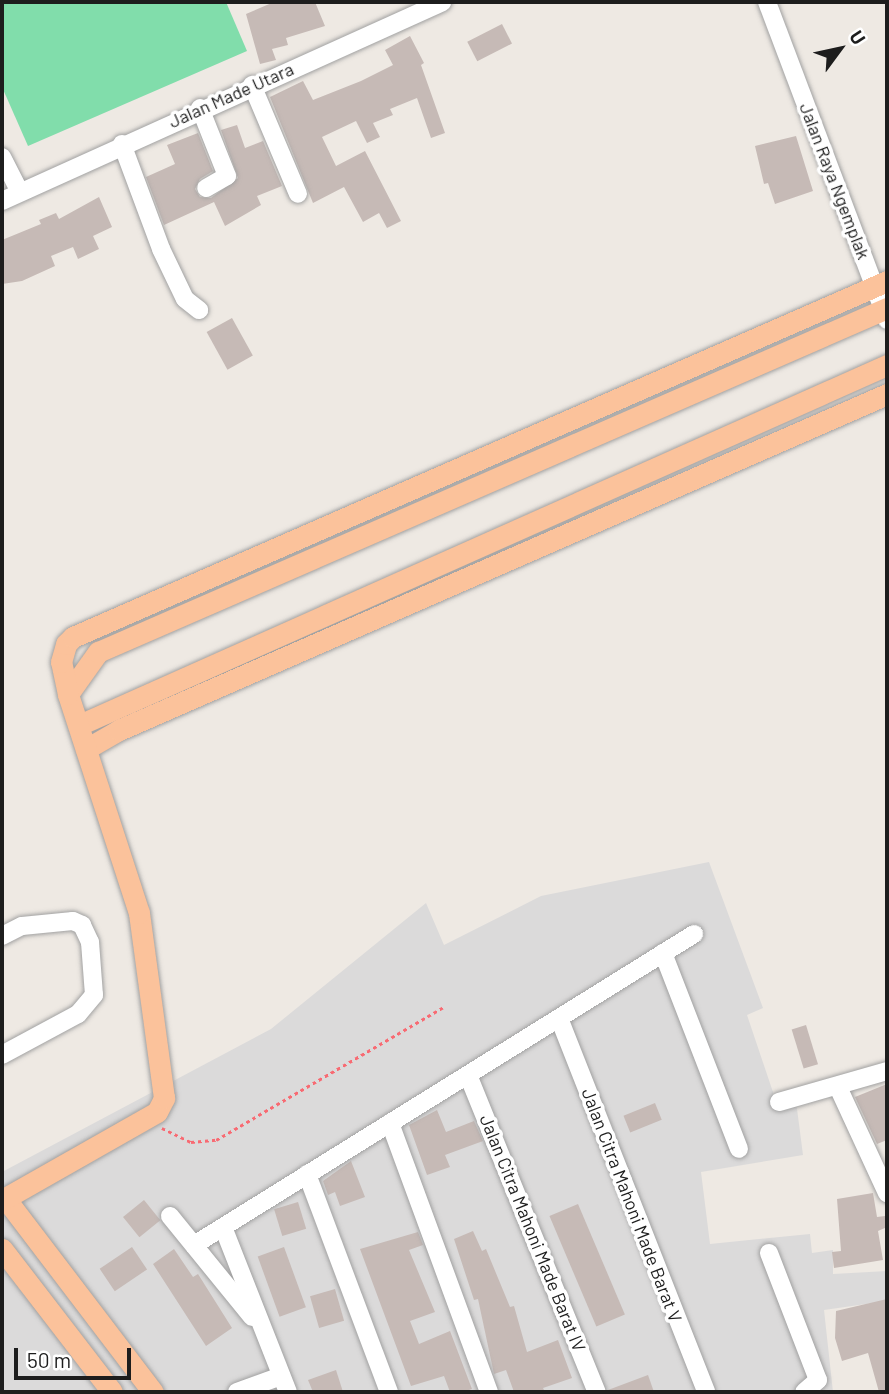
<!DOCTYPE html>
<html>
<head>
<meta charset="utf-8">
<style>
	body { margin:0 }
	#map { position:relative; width:889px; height:1394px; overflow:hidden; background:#eee9e3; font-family:Barlow,sans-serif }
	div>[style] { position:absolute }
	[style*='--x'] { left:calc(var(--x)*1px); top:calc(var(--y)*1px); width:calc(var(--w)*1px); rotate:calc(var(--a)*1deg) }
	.residential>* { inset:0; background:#dbdada }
	.pitch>* { inset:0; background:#81ddab }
	.building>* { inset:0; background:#c6bab6; transform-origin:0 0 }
	.path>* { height:2.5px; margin-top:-1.25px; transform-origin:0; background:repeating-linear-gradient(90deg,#f86a72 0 3.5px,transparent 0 7px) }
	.roads { filter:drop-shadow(0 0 2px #a1a1a1) drop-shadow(0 0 2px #a1a1a1) }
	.minor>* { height:18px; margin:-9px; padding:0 9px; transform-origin:9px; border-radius:9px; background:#fff }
	.major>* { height:21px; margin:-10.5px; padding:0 10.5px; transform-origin:10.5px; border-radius:10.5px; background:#fbc29b }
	span { translate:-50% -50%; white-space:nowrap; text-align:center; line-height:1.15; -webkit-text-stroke:7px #fff; paint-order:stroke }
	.street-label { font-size:18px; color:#1d1d1d }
	.frame { position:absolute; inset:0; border:4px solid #1d1d1d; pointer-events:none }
	.north { position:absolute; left:805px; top:14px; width:70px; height:70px; -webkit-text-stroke:5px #fff; paint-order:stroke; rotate:57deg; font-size:19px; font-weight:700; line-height:28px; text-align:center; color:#1d1d1d }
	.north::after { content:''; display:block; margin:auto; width:24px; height:32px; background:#1d1d1d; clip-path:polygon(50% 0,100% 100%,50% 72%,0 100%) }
	.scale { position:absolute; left:14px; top:1348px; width:117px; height:32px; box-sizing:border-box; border:4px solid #1d1d1d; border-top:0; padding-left:9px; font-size:21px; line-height:24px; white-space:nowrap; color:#1d1d1d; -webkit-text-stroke:5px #fff; paint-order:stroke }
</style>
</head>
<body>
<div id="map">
	<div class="residential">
		<i style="clip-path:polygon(709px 862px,763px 1008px,747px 1015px,777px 1104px,796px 1101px,803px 1155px,701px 1172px,710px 1244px,810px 1234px,812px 1253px,833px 1250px,833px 1274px,887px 1271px,887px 1301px,824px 1310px,833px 1392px,2px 1392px,2px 1172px,271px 1029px,426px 903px,444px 945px,541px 896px)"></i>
	</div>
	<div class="pitch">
		<i style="clip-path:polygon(2px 2px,226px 2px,247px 51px,28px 146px,2px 87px)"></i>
	</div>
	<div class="building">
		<i style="clip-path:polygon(274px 2px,315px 2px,325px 26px,286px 38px,288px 45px,272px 49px,276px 60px,260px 64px,246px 14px)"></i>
		<i style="left:502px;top:24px;width:22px;height:39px;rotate:63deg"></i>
		<i style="clip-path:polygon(410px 36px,424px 63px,421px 65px,445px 133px,431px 138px,417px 98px,390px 109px,393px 115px,373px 123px,380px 137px,367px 143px,356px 121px,322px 137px,336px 166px,365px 151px,401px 221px,387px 228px,379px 213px,363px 222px,344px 187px,313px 203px,270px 97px,303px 81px,313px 100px,361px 81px,393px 65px,385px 50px)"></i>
		<i style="clip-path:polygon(237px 125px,245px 148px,263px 141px,282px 186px,257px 196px,261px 205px,225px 226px,214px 202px,164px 225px,146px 177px,175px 164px,167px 145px,198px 133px,213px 171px,200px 179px,195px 189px,200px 197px,211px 198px,238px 178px,221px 130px)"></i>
		<i style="clip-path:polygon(796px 136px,813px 191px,775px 204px,768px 183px,764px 184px,755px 146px)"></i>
		<i style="clip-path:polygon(99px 197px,112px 227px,93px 236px,99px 249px,78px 259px,73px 247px,51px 256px,55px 266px,22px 281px,2px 284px,2px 240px,41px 224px,39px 220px,56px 213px,59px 219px)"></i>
		<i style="left:232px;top:318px;width:43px;height:29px;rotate:61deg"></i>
		<i style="left:806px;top:1025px;width:41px;height:15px;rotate:73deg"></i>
		<i style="clip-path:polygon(887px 1084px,887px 1140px,877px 1144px,855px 1097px)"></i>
		<i style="left:655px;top:1103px;width:18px;height:34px;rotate:68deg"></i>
		<i style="clip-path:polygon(437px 1110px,446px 1132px,474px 1121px,483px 1141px,445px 1155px,450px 1167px,427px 1175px,409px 1125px)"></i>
		<i style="clip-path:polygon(351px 1161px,365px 1197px,340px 1206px,335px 1192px,328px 1195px,323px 1181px)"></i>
		<i style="clip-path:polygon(873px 1193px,877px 1217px,885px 1216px,887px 1227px,878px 1231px,883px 1260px,834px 1268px,832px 1252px,841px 1251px,837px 1199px)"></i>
		<i style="left:144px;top:1200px;width:26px;height:27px;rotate:51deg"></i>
		<i style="left:298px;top:1202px;width:28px;height:25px;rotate:73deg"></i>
		<i style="left:578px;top:1204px;width:120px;height:31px;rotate:67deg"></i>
		<i style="clip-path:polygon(473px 1231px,482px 1251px,486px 1249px,510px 1307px,514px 1306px,527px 1352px,558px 1340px,572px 1378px,543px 1388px,545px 1392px,514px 1392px,506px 1370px,494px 1374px,478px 1299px,474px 1300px,454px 1239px)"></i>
		<i style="clip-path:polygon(418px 1232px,423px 1245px,409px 1250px,435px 1312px,410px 1321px,419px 1344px,450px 1331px,472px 1389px,463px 1392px,450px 1392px,444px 1376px,411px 1386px,360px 1249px)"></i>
		<i style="left:132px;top:1247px;width:27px;height:39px;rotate:56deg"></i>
		<i style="left:284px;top:1247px;width:64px;height:28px;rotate:70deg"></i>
		<i style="clip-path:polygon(174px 1249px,193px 1277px,198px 1274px,232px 1328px,206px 1346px,153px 1264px)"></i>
		<i style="left:335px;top:1289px;width:33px;height:26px;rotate:74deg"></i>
		<i style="clip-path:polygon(887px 1299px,887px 1392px,879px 1392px,868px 1353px,842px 1361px,835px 1338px,836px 1311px)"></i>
		<i style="clip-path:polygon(336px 1370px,343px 1392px,313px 1392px,308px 1380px)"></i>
		<i style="clip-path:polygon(648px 1375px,654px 1392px,608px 1392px,608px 1390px)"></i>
	</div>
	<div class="path">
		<i style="--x:162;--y:1128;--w:32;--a:26"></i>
		<i style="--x:191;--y:1142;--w:25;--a:-5"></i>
		<i style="--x:216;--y:1140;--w:265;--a:-30.3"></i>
	</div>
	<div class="roads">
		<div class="minor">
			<i style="--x:767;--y:2;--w:340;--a:69.3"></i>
			<i style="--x:252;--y:85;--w:118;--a:67.1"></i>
			<i style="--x:200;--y:108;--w:73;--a:68.3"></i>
			<i style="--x:227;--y:176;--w:24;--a:150"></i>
			<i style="--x:122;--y:144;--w:112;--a:69.6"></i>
			<i style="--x:161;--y:249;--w:55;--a:64.4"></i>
			<i style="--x:185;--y:299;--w:18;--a:38"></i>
			<i style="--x:2;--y:157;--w:39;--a:63"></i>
			<i style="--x:2;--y:201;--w:483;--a:-24.3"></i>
			<i style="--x:2;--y:936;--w:22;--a:-27"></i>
			<i style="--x:22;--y:926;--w:51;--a:-5.6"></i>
			<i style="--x:73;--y:921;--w:10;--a:24"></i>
			<i style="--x:82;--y:925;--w:19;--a:65"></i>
			<i style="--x:90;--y:942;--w:53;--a:85.7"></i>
			<i style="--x:94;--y:995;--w:25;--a:130"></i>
			<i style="--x:78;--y:1014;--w:86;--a:151.7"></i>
			<i style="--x:663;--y:953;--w:210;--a:68.8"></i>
			<i style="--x:559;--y:1018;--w:402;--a:68.5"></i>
			<i style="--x:468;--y:1075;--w:342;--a:67.9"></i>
			<i style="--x:838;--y:1087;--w:117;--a:65.2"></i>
			<i style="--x:779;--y:1102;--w:112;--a:-16"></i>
			<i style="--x:390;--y:1123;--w:287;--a:69.8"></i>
			<i style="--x:307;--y:1174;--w:233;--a:69.4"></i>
			<i style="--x:170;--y:1216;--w:130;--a:50.9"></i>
			<i style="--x:223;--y:1227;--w:177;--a:68.5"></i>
			<i style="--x:194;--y:1245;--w:589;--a:-31.88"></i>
			<i style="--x:769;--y:1253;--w:136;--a:68.9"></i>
			<i style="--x:818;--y:1380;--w:18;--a:139"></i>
			<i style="--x:237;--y:1392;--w:47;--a:-20"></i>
		</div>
		<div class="major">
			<i style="--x:68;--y:694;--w:52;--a:-54.5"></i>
			<i style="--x:98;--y:652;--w:861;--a:-23.56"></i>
			<i style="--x:79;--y:725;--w:885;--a:-24.02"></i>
			<i style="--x:86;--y:749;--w:38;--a:-30"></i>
			<i style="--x:119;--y:730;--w:838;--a:-23.63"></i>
			<i style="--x:5;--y:1198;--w:244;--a:52.7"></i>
			<i style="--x:2;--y:1200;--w:178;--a:-29.6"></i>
			<i style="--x:157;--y:1112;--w:16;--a:-63"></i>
			<i style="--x:164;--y:1098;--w:187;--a:-97.7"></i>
			<i style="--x:139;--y:913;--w:230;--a:-108"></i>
			<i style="--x:68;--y:694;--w:33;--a:-102"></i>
			<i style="--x:61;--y:662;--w:19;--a:-74"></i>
			<i style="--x:66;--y:644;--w:10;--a:-45"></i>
			<i style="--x:73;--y:637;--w:888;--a:-23.62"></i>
			<i style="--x:2;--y:1249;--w:180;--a:52.4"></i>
		</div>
	</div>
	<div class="street-label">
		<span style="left:231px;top:95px;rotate:-24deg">Jalan Made Utara</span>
		<span style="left:835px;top:181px;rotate:69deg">Jalan Raya Ngemplak</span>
		<span style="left:632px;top:1205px;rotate:69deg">Jalan Citra Mahoni Made Barat V</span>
		<span style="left:533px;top:1233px;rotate:68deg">Jalan Citra Mahoni Made Barat IV</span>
	</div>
	<div class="frame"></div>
	<div class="north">U</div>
	<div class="scale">50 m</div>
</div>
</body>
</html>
